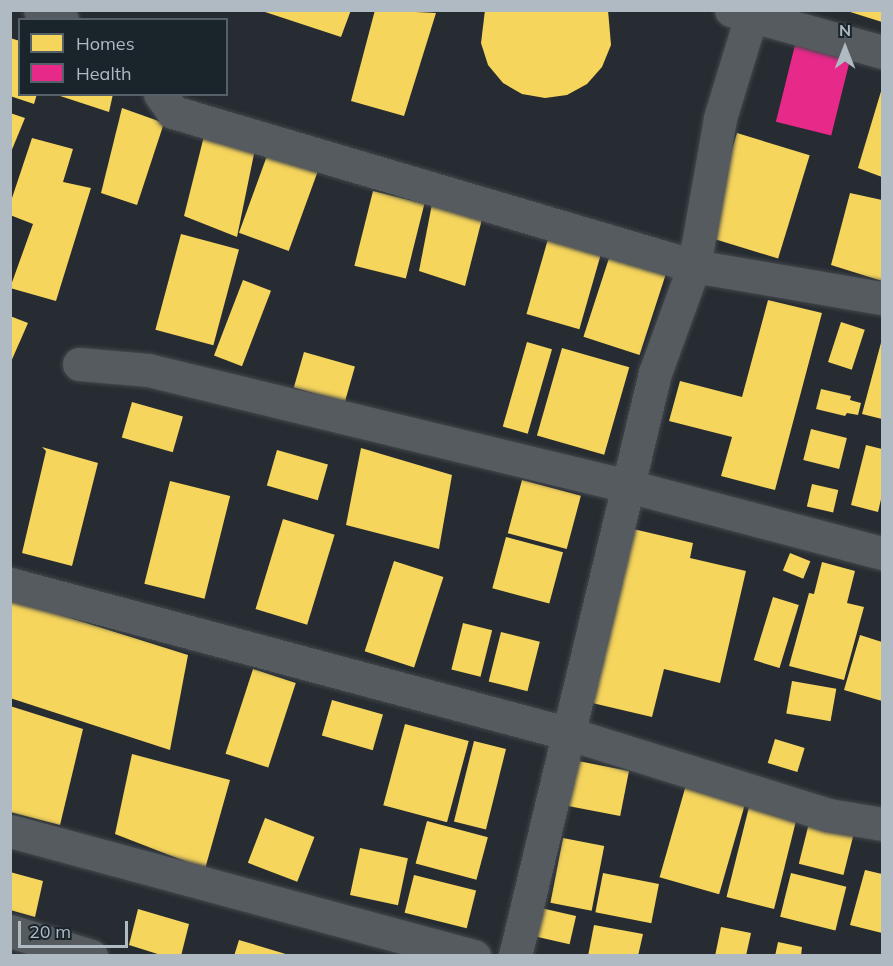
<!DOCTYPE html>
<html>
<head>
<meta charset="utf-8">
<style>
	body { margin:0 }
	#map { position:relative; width:893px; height:966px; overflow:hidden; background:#262c32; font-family:Mulish,sans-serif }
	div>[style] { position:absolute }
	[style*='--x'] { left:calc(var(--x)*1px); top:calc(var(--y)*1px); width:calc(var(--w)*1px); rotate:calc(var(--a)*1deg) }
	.homes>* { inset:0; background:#f6d55c; transform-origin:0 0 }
	.health>* { inset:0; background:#e7298a; transform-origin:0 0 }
	.roads { filter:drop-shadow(0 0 2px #44484c) drop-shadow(0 0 2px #44484c) }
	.minor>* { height:33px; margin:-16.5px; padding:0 16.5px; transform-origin:16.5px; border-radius:16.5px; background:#565b60 }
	span { translate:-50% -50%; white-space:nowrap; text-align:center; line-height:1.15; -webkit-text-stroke:6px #1a242b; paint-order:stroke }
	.frame { position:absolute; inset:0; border:12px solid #afbac3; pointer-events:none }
	.legend { position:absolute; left:18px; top:18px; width:210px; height:78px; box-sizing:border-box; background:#1a242b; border:2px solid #566068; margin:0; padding:8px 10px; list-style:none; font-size:18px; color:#afbac3 }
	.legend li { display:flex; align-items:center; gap:12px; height:30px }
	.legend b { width:30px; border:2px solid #566068 }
	.north { position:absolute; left:815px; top:18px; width:60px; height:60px; -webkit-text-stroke:4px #1a242b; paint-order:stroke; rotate:0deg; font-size:16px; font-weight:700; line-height:24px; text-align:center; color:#afbac3 }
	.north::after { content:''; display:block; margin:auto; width:21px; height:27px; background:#afbac3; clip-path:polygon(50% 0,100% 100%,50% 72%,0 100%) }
	.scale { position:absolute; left:18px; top:921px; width:110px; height:27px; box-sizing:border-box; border:3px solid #afbac3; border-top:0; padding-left:8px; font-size:18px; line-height:21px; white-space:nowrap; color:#afbac3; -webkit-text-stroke:4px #1a242b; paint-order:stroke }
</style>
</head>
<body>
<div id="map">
	<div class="homes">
		<i style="clip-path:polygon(259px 10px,351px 10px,341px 37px)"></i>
		<i style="clip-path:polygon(375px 10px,436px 13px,404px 116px,351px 101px)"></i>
		<i style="clip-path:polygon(485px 10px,608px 10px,611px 45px,602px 67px,587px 84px,567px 95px,545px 98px,522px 94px,503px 83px,488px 65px,481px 43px)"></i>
		<i style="clip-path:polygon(847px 10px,882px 10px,882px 22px,847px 11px)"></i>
		<i style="clip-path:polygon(10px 38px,20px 41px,20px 94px,37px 94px,34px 104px,10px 96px)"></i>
		<i style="clip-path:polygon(882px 88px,882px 177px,858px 168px)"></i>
		<i style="clip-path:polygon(54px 94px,113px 94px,109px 112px)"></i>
		<i style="clip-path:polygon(122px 108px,164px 123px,137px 205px,101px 193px)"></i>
		<i style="clip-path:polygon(10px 113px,25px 118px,11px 152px,10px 152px)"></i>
		<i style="clip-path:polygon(205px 132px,255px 149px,237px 237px,184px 216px)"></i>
		<i style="left:737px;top:133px;width:76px;height:108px;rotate:17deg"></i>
		<i style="clip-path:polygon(32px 138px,73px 149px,63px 182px,91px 188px,56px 301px,10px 288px,33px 224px,10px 215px,10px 204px)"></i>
		<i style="left:268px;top:153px;width:53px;height:85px;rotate:20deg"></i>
		<i style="left:373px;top:191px;width:53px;height:77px;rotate:14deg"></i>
		<i style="clip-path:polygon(850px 193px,882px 200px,882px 281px,831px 265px)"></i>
		<i style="clip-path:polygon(432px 204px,482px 219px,465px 286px,419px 271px)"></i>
		<i style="left:181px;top:234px;width:60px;height:99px;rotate:15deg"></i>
		<i style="left:548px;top:239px;width:55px;height:78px;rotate:16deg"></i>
		<i style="left:610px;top:255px;width:59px;height:86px;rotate:18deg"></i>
		<i style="left:243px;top:280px;width:30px;height:81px;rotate:21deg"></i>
		<i style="clip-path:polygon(768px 300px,822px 313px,775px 490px,721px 476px,732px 437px,669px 421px,680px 381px,742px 397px)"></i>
		<i style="clip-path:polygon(10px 316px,28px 323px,10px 364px)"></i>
		<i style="left:841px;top:322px;width:25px;height:42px;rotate:18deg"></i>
		<i style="clip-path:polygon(882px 339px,882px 419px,862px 414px)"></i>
		<i style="left:527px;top:342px;width:26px;height:88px;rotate:16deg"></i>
		<i style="left:562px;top:348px;width:70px;height:91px;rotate:16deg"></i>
		<i style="left:304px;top:352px;width:53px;height:37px;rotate:16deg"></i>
		<i style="clip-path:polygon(821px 389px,851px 396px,850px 400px,861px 403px,858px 415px,847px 413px,845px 416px,816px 409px)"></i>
		<i style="left:132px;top:402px;width:53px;height:37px;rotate:16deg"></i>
		<i style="left:811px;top:429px;width:37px;height:32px;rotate:14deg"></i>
		<i style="clip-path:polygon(866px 445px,882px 449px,882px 495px,878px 512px,851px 505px)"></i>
		<i style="clip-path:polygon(42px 447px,98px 463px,72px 566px,22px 553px,46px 451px)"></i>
		<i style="clip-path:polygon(361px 448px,452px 475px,439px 549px,346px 525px)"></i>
		<i style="left:277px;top:450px;width:53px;height:37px;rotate:16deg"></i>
		<i style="left:522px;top:480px;width:61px;height:55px;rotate:15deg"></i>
		<i style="left:170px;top:481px;width:62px;height:106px;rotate:14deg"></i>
		<i style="left:812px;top:484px;width:27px;height:23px;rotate:13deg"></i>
		<i style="left:283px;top:519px;width:54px;height:94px;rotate:17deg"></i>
		<i style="clip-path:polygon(629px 528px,693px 543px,690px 558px,746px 571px,720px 683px,664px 669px,652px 717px,588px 702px)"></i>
		<i style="left:506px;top:537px;width:59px;height:53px;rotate:15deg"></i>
		<i style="left:790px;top:553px;width:22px;height:19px;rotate:22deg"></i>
		<i style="left:394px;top:561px;width:52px;height:95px;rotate:18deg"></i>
		<i style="clip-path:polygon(822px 562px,855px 571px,847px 603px,864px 607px,844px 680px,789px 666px,809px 593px,814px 594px)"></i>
		<i style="left:773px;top:597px;width:27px;height:66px;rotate:17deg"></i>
		<i style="clip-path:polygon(10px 599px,188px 655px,170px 750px,10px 698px)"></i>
		<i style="left:463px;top:623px;width:30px;height:48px;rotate:14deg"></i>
		<i style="left:501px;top:632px;width:40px;height:51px;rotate:14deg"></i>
		<i style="clip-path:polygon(860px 635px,882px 642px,882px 701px,844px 690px)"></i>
		<i style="left:253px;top:669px;width:45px;height:89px;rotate:18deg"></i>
		<i style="left:792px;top:681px;width:45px;height:33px;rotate:10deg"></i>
		<i style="left:332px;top:700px;width:53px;height:37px;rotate:16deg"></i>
		<i style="clip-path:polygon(10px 706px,83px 729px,60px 825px,10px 812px)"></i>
		<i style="left:405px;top:724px;width:66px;height:84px;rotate:15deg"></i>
		<i style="left:775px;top:739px;width:31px;height:25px;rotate:17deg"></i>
		<i style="left:474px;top:741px;width:33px;height:83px;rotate:14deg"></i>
		<i style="clip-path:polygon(132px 754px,230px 780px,205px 869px,115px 834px)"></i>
		<i style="left:573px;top:760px;width:57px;height:46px;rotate:11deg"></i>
		<i style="left:686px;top:785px;width:62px;height:96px;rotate:16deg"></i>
		<i style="left:750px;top:803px;width:49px;height:97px;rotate:14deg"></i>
		<i style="left:265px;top:818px;width:53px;height:48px;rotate:21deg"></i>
		<i style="left:427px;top:821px;width:63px;height:44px;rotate:15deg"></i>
		<i style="left:809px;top:823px;width:46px;height:42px;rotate:14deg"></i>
		<i style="left:563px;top:838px;width:42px;height:66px;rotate:11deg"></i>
		<i style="left:360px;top:848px;width:49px;height:48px;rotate:12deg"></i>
		<i style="clip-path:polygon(865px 870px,882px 874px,882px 933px,850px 925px)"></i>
		<i style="clip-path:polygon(10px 872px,43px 881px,35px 917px,10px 910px)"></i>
		<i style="left:603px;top:873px;width:57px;height:40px;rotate:11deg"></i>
		<i style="left:791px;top:873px;width:57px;height:45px;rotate:14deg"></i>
		<i style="left:414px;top:875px;width:64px;height:39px;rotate:14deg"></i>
		<i style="left:541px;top:908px;width:36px;height:29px;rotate:13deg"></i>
		<i style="clip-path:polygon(138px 909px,189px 924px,181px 956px,164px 956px,129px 945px)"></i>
		<i style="clip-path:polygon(594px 925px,643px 934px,638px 956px,588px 956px)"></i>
		<i style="clip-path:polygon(721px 927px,751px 933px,746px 956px,715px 956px)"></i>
		<i style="clip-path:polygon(239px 940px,289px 955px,288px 956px,234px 956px)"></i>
		<i style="clip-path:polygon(778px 942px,802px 947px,801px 956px,775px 956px)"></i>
	</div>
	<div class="health">
		<i style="left:795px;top:45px;width:57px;height:79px;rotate:14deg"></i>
	</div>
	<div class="roads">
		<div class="minor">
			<i style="--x:40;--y:10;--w:24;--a:24"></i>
			<i style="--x:731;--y:10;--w:157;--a:15.5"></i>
			<i style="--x:160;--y:94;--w:22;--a:54"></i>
			<i style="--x:173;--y:112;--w:543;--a:16.47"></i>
			<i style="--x:694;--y:266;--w:191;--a:9.7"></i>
			<i style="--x:79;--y:364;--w:69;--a:5"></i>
			<i style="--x:148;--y:370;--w:494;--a:13.6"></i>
			<i style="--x:628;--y:486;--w:263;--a:14.8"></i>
			<i style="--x:10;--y:584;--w:580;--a:15"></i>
			<i style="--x:570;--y:734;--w:271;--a:17.4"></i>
			<i style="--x:829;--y:815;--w:54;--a:9.6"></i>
			<i style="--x:10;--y:831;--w:481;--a:15.1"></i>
			<i style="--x:10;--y:931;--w:85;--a:17.2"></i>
			<i style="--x:515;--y:956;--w:600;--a:-76.5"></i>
			<i style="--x:655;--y:373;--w:114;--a:-70"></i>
			<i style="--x:694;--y:266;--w:150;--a:-80"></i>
			<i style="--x:720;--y:118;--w:113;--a:-73"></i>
		</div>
	</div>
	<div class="frame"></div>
	<ul class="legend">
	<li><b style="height:16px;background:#f6d55c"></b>Homes</li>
	<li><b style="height:16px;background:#e7298a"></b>Health</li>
	</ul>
	<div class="north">N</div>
	<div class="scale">20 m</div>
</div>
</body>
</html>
